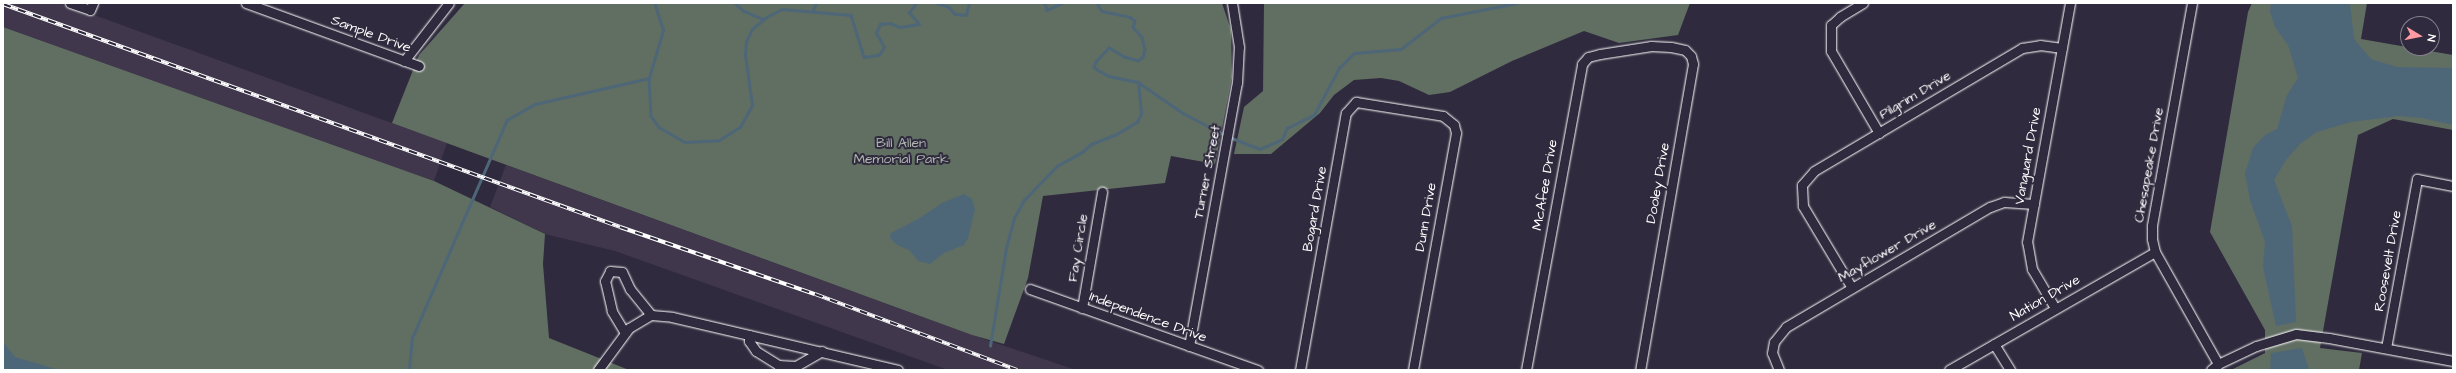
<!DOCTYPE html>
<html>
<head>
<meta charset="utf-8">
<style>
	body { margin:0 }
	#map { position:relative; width:2456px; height:373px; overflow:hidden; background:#2f2a3d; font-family:"Architects Daughter",sans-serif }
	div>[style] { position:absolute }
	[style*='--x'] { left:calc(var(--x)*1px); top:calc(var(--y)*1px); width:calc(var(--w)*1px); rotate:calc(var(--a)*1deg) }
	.built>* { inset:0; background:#40374c }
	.green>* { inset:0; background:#616e62 }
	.water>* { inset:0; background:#4e6778 }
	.stream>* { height:2.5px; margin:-1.25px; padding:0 1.25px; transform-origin:1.25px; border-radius:1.25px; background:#4e6778 }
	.roads { filter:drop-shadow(0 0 1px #fff) drop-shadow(0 0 1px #fff) }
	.minor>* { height:9px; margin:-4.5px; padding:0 4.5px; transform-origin:4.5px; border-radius:4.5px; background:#2f2a3d }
	.rail>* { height:4px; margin-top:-2px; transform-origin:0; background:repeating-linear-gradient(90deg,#2f2a3d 0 8px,#fff 0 16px); box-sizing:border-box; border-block:1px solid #fff }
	span { translate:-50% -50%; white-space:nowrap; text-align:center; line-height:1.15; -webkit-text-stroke:4px #2f2a3d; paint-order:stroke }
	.street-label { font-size:14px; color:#fff }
	.park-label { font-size:14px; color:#b0b6b0 }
	.frame { position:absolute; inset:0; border:4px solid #fff; pointer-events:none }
	.north { position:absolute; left:2400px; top:16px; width:40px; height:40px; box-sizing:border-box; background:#2f2a3d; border:1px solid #827f8b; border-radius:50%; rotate:100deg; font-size:11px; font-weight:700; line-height:16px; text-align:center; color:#fff }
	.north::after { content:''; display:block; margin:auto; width:14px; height:18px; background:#ff9aa2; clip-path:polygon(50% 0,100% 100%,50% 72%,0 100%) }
</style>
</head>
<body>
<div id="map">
	<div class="built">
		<i style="clip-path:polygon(3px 3px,61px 3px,447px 143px,434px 181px,3px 27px)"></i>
		<i style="clip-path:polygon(506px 165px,972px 335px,1076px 370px,948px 370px,615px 251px,545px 234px,490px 207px)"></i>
	</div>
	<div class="green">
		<i style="clip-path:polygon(465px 3px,1222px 3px,1231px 30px,1232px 77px,1215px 164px,1171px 156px,1165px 183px,1043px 196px,1028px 278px,1004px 344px,972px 335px,392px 123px,419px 55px)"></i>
		<i style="clip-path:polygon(1264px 3px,1690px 3px,1678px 35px,1619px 43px,1584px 31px,1512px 61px,1450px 92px,1429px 95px,1399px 81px,1381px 78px,1354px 80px,1334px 95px,1320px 113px,1271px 154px,1234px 154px,1244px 107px,1263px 91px)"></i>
		<i style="clip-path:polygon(2252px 3px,2367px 3px,2361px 39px,2453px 55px,2453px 130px,2393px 119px,2358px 135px,2320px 348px,2362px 353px,2359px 370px,2231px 370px,2265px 353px,2265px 330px,2210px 232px,2248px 12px)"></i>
		<i style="clip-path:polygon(3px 27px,434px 181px,545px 234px,543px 264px,549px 338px,629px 370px,3px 370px)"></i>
	</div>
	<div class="water">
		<i style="clip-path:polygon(2271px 3px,2350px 3px,2354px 39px,2371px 59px,2397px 67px,2453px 68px,2453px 125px,2422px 118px,2398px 116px,2351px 122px,2317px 132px,2301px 143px,2286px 160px,2274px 180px,2292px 226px,2296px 322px,2276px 326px,2263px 267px,2265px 242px,2250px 200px,2245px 173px,2253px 148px,2265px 135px,2277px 129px,2287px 95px,2298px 78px,2288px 45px,2275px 27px,2270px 12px)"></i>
		<i style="clip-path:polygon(964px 194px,972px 199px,975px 209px,968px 238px,964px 245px,944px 253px,930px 264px,918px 261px,909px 250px,897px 245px,890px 238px,891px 233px,918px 219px,942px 203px)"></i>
		<i style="clip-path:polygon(3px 342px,15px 357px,59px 370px,3px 370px)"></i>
		<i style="clip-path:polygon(2302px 348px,2309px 370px,2270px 370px,2271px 353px)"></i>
	</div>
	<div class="stream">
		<i style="--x:735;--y:3;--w:12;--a:42"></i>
		<i style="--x:744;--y:11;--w:21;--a:23"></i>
		<i style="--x:763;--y:19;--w:21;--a:-28"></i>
		<i style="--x:782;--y:9;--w:69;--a:5"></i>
		<i style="--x:851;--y:15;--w:44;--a:72.8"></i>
		<i style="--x:864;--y:57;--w:15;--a:-8"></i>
		<i style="--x:879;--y:55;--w:9;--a:-58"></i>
		<i style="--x:884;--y:47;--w:16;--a:-120"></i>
		<i style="--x:876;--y:33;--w:10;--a:-66"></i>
		<i style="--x:880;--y:24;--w:10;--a:-6"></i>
		<i style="--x:890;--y:23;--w:11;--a:22"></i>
		<i style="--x:900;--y:27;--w:19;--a:-9"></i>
		<i style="--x:919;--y:24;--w:15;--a:-132"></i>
		<i style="--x:909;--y:13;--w:12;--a:-55"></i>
		<i style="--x:937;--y:3;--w:13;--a:18"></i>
		<i style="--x:949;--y:7;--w:9;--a:49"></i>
		<i style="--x:955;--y:14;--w:11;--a:5"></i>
		<i style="--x:966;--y:15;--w:12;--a:-76"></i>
		<i style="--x:1045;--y:3;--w:7;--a:74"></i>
		<i style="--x:1047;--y:10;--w:17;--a:-25"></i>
		<i style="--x:1097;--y:3;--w:9;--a:58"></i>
		<i style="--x:1102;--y:11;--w:29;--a:12"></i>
		<i style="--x:1130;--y:17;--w:6;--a:39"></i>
		<i style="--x:1135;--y:21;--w:6;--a:108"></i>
		<i style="--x:1133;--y:27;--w:13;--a:48"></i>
		<i style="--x:1142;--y:37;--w:13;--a:77"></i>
		<i style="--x:1145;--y:50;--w:7;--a:106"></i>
		<i style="--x:1143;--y:57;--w:6;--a:141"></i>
		<i style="--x:1138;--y:61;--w:15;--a:-164"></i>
		<i style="--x:1124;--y:57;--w:17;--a:-149"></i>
		<i style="--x:1109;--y:48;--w:19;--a:133"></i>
		<i style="--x:1096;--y:62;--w:5;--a:112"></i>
		<i style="--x:1094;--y:67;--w:5;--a:37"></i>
		<i style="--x:1098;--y:70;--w:13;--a:29"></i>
		<i style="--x:1109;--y:76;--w:30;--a:12"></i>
		<i style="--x:1138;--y:82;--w:55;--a:34.6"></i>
		<i style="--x:1183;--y:113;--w:47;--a:27.6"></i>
		<i style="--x:813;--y:10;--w:8;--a:-67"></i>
		<i style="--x:649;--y:78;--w:38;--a:87"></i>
		<i style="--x:651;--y:116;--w:14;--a:54"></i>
		<i style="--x:659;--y:127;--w:30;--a:30"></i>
		<i style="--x:685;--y:142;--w:34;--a:-3"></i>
		<i style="--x:719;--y:140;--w:25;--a:-32"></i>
		<i style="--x:740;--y:127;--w:25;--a:-61"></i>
		<i style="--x:752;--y:105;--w:50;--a:-98"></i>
		<i style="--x:745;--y:55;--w:13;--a:-86"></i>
		<i style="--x:746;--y:42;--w:14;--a:-65"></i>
		<i style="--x:752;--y:29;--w:14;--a:-39"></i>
		<i style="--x:1229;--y:137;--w:33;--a:21"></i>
		<i style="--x:1260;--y:149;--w:24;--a:-24"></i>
		<i style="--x:1282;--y:139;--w:12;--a:-66"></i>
		<i style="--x:1287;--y:128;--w:30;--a:-26"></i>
		<i style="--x:1314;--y:115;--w:53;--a:-62"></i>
		<i style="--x:1339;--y:68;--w:21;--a:-45"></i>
		<i style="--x:1354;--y:53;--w:47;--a:-4.9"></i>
		<i style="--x:1401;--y:49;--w:51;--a:-37.8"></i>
		<i style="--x:1441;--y:18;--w:77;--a:-11.2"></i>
		<i style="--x:990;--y:346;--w:99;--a:-80.7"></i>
		<i style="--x:1006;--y:248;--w:31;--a:-75"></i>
		<i style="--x:1014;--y:218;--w:21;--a:-61"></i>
		<i style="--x:1024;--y:200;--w:47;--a:-45.9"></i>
		<i style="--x:1057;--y:166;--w:29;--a:-29"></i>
		<i style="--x:1082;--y:152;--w:12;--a:-42"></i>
		<i style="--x:1091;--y:144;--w:26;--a:-21"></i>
		<i style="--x:1115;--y:135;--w:26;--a:-31"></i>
		<i style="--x:1137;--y:122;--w:9;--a:-63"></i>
		<i style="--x:1141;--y:114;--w:32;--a:-95"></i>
		<i style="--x:409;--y:370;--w:32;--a:-85"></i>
		<i style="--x:412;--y:338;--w:238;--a:-66.5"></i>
		<i style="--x:507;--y:120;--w:32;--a:-30"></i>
		<i style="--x:535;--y:104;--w:117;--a:-12.8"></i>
		<i style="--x:649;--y:78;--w:50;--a:-73.7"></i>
		<i style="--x:663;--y:30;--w:28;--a:-108"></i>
	</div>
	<div class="roads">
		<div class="minor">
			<i style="--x:70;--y:3;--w:21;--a:19"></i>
			<i style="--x:90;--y:10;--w:8;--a:-67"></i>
			<i style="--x:246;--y:3;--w:184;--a:20"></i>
			<i style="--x:1863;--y:3;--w:27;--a:149"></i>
			<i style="--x:1840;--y:17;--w:12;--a:138"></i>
			<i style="--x:1831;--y:25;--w:26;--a:90"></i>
			<i style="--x:1831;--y:51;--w:95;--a:59.7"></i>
			<i style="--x:2192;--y:3;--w:227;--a:100.2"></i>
			<i style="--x:2152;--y:226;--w:13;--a:90"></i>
			<i style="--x:2152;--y:239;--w:13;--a:77"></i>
			<i style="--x:2155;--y:252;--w:129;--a:60.6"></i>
			<i style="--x:404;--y:61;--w:73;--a:-52.2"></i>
			<i style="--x:1852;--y:288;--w:96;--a:-120.9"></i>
			<i style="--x:1803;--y:206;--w:21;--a:-93"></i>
			<i style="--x:1802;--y:185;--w:18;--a:-49"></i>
			<i style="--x:1814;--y:171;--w:242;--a:-30.6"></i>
			<i style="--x:2022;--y:48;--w:18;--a:-9"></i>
			<i style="--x:2040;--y:45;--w:22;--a:8"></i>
			<i style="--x:1030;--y:289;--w:242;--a:19.6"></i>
			<i style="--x:1082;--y:308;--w:118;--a:-80.2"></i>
			<i style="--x:2055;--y:308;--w:45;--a:-120.5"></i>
			<i style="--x:2032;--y:269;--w:27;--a:-100"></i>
			<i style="--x:2027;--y:242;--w:243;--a:-79.8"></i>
			<i style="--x:625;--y:333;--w:26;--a:-121"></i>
			<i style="--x:612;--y:311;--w:31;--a:-103"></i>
			<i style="--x:605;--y:281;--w:11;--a:-63"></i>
			<i style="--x:610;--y:271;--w:12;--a:5"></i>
			<i style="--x:622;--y:272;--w:19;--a:65"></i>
			<i style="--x:630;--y:289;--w:33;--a:51"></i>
			<i style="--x:749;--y:335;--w:6;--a:90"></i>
			<i style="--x:749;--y:341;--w:12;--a:55"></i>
			<i style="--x:756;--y:351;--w:26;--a:32"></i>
			<i style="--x:778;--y:365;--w:18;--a:3"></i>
			<i style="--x:796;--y:366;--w:30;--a:-30"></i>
			<i style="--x:1994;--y:344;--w:31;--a:58"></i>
			<i style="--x:1189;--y:346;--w:267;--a:-79.7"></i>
			<i style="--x:1237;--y:83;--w:36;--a:-87"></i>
			<i style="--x:1239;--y:47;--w:45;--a:-99"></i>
			<i style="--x:2386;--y:348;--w:172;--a:-79.6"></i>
			<i style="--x:2417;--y:179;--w:37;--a:11"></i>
			<i style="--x:598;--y:370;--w:52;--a:-53.6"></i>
			<i style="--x:629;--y:328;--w:26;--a:-31"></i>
			<i style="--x:651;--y:315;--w:21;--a:5"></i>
			<i style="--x:672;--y:317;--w:232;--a:13.2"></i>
			<i style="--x:1300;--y:370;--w:261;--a:-79.9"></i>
			<i style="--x:1346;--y:113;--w:15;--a:-48"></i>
			<i style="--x:1356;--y:102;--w:88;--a:9.1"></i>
			<i style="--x:1443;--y:116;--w:14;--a:39"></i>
			<i style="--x:1454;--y:125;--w:8;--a:76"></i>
			<i style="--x:1456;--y:133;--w:241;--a:100.3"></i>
			<i style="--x:1526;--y:370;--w:311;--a:-79.6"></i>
			<i style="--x:1582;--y:64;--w:9;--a:-49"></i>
			<i style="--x:1588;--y:57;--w:12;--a:-14"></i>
			<i style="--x:1600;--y:54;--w:52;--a:-8.9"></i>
			<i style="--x:1651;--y:46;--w:20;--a:3"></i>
			<i style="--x:1671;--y:47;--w:14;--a:12"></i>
			<i style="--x:1685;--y:50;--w:8;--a:45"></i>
			<i style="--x:1691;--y:56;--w:8;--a:76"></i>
			<i style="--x:1693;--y:64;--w:311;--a:99.8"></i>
			<i style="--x:1779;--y:370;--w:18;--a:-112"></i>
			<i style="--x:1772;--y:353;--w:11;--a:-80"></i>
			<i style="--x:1774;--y:342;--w:19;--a:-51"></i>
			<i style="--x:1786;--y:327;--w:237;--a:-30.5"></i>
			<i style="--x:1990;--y:207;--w:15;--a:-20"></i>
			<i style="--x:2004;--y:202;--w:30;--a:4"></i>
			<i style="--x:1949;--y:370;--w:237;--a:-29.8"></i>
			<i style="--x:2211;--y:370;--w:9;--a:-41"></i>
			<i style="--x:2218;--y:364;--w:42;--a:-25.3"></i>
			<i style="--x:2256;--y:346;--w:42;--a:-16.7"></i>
			<i style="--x:2296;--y:334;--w:33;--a:7"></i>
			<i style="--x:2329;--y:338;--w:126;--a:10.5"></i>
		</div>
	</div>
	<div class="rail">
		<i style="--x:3;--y:4;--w:656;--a:19.87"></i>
		<i style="--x:620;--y:227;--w:206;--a:19"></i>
		<i style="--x:815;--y:294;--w:216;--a:20.6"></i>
	</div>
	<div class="street-label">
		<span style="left:371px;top:34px;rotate:20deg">Sample Drive</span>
		<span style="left:1915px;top:95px;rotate:-31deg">Pilgrim Drive</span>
		<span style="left:2028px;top:156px;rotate:-80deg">Vanguard Drive</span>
		<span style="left:2149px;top:165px;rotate:-80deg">Chesapeake Drive</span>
		<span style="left:1207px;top:172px;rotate:-79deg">Turner Street</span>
		<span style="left:1658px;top:183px;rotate:-80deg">Dooley Drive</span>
		<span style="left:1545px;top:185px;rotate:-80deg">McAfee Drive</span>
		<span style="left:1315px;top:209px;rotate:-80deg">Bogard Drive</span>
		<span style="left:1426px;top:217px;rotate:-80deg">Dunn Drive</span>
		<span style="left:1078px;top:248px;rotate:-81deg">Fay Circle</span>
		<span style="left:1887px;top:251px;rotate:-30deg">Mayflower Drive</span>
		<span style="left:2388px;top:261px;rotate:-80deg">Roosevelt Drive</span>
		<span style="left:2045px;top:298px;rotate:-30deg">Nation Drive</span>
		<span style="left:1148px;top:317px;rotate:20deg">Independence Drive</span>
	</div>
	<div class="park-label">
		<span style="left:901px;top:151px">Bill Allen<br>Memorial Park</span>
	</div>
	<div class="frame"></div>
	<div class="north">N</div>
</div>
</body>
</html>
